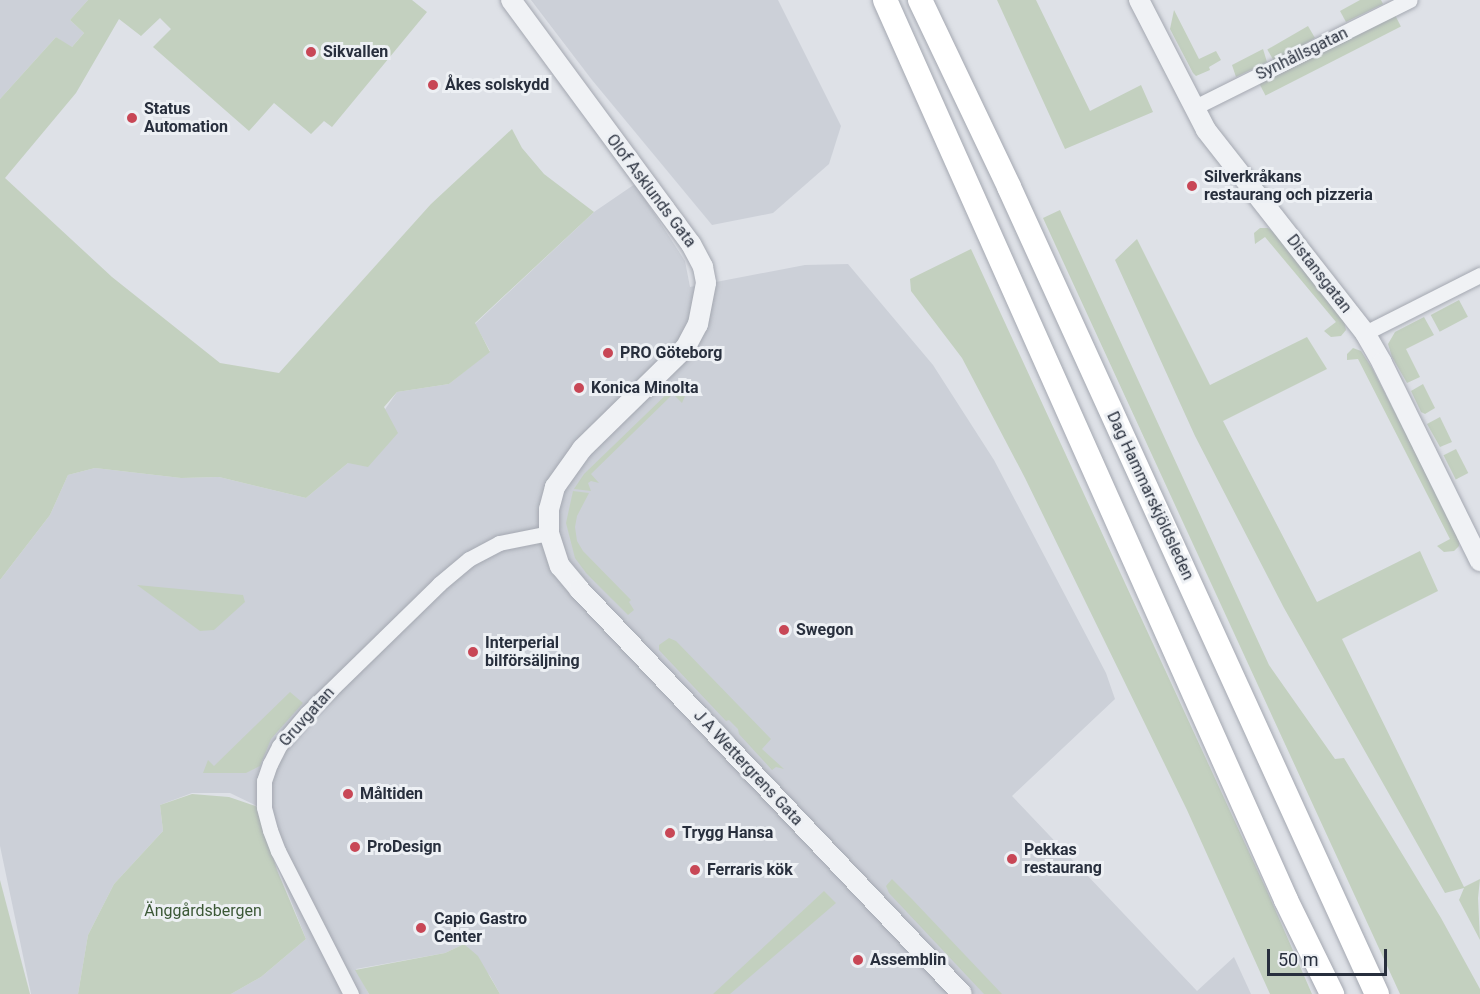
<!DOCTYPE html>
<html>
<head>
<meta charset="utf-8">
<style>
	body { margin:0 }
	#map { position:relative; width:1480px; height:994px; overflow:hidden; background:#dee1e7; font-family:Roboto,sans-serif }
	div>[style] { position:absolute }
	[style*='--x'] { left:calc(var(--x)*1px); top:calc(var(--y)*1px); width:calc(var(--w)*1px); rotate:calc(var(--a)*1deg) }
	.built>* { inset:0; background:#ccd0d8 }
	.green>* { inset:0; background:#c3d0bf; transform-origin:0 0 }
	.roads { filter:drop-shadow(0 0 2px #a4a8b1) drop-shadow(0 0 2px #a4a8b1) }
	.minor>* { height:15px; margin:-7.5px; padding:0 7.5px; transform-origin:7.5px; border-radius:7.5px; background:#f0f2f5 }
	.tertiary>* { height:20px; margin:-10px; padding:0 10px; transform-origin:10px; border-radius:10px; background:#f0f2f5 }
	.primary>* { height:24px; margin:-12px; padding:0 12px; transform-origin:12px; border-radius:12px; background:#fff }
	.dots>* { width:16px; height:16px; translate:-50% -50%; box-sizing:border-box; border:3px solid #edf0f4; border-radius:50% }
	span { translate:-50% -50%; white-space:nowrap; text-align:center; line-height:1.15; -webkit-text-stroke:6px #edf0f4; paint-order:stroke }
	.poi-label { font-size:16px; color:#282f3d; font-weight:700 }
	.left { translate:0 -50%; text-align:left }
	.street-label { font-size:16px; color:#282f3d }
	.park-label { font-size:16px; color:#3b5836 }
	.scale { position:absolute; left:1267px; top:949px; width:120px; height:27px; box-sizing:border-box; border:3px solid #282f3d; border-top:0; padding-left:8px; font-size:18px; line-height:21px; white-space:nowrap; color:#282f3d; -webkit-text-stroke:4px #edf0f4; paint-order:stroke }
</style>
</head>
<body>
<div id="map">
	<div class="built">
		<i style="clip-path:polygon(0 0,88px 0,70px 20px,84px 33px,71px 48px,56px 37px,0 99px)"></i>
		<i style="clip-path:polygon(531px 0,778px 0,841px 126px,829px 164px,773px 213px,712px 225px,592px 80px)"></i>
		<i style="clip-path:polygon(635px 184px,685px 261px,690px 287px,805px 265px,848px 264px,933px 365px,994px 460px,1106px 673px,1115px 699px,1012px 796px,1197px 991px,1234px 957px,1251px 994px,500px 994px,490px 976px,464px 944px,445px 953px,356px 969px,369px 994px,231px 994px,261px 977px,306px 939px,278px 868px,261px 808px,230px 793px,192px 793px,160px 805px,163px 831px,114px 884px,88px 935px,78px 994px,31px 994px,0 846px,0 580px,50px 515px,68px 475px,95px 468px,181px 478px,219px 477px,306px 498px,348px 463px,397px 392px,449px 384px,490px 351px,475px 324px,594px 212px)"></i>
	</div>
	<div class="green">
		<i style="clip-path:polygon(88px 0,412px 0,427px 12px,332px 127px,324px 121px,311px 134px,274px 103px,249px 131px,153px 47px,171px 29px,160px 18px,141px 36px,119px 19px,76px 93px,5px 178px,112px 277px,220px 363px,279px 373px,431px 204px,512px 129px,522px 148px,544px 174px,594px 212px,475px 323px,490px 352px,449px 384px,397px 392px,384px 407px,398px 433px,368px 467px,348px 463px,306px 498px,219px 477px,181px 478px,95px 468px,68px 475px,50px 515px,0 580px,0 99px,56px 37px,72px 47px,84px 33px,70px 20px)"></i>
		<i style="clip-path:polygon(997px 0,1036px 0,1090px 111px,1141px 85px,1153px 112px,1065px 149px)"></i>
		<i style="clip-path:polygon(1360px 0,1381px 0,1383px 4px,1346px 22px,1340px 11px)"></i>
		<i style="clip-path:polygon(1174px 10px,1199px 59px,1216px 51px,1221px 60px,1209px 67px,1210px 70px,1196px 76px,1193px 73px,1170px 29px)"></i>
		<i style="left:1395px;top:15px;width:13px;height:152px;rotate:63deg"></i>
		<i style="left:1308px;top:26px;width:14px;height:47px;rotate:60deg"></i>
		<i style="clip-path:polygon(1263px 49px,1267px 62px,1236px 77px,1232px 65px)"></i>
		<i style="clip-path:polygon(1060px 210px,1269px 665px,1335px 759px,1344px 758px,1441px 918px,1480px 989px,1480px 994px,1400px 994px,1043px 218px)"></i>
		<i style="clip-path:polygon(1260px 228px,1268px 228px,1275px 233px,1344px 321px,1346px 330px,1341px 336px,1331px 337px,1324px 331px,1336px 322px,1265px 237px,1255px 244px,1254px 233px)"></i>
		<i style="clip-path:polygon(1137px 239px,1210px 385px,1307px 337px,1327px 369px,1223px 421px,1317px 602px,1420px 551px,1438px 591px,1342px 639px,1464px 887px,1480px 879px,1478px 898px,1480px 940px,1459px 900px,1464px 888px,1445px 893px,1284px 608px,1195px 436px,1115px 260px)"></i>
		<i style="clip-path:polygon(971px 249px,1267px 891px,1312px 994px,1270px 994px,1187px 810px,1025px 478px,962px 358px,911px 291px,910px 279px)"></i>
		<i style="left:1459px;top:300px;width:19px;height:32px;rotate:62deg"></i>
		<i style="clip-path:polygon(1424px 317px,1434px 335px,1406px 349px,1420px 377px,1407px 383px,1392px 357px,1388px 344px,1395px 332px)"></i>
		<i style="clip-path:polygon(1353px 348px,1361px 351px,1372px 368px,1459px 536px,1459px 546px,1454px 551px,1444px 552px,1437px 546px,1450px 539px,1358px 359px,1347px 360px,1347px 354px)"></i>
		<i style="clip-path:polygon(1423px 384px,1435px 408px,1425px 414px,1421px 412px,1411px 391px)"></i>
		<i style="clip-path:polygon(673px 388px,678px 388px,685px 396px,682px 403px,673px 394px,591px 474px,599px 483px,591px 481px,588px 483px,591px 491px,574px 489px,584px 474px)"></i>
		<i style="clip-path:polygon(1440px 417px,1452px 442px,1440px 447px,1427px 424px)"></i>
		<i style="left:1456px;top:449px;width:27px;height:14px;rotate:63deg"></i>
		<i style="clip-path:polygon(573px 491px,589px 493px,577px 516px,575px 527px,577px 541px,583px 551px,631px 600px,629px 602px,634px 610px,628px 615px,586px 573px,575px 558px,566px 523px)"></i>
		<i style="clip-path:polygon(137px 585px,243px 595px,245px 602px,214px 630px,200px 631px)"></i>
		<i style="clip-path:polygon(669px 638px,676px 641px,771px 739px,762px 749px,784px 769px,776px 767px,772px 770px,739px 734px,738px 729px,729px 720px,726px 721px,659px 650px,659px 645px)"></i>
		<i style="clip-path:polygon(290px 692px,303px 703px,271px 739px,260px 766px,246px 773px,203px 773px,208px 760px,214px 766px)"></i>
		<i style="clip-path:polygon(192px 794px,229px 797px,258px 807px,277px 870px,306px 939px,261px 977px,231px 994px,78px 994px,88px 935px,114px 884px,163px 831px,160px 805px)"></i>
		<i style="clip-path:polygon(892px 879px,910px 897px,1002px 994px,984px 994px,889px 893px,886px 886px)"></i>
		<i style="clip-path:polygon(0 880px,30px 994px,0 994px)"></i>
		<i style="clip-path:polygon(824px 891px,836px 903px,730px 994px,713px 994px)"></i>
		<i style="clip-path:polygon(464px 944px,478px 956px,500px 994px,369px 994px,355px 970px,445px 953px)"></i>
	</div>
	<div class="roads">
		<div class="minor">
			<i style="--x:1193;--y:108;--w:242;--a:-26.5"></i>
			<i style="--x:1365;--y:333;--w:129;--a:-26.8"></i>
			<i style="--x:351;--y:994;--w:161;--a:-117"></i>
			<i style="--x:278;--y:851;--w:22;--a:-111"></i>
			<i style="--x:270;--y:830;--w:24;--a:-105"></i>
			<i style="--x:264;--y:807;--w:26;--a:-90"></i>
			<i style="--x:264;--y:781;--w:18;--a:-71"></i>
			<i style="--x:270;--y:764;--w:20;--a:-63"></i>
			<i style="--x:279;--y:746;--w:43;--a:-49.7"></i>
			<i style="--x:307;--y:713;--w:185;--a:-44.3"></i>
			<i style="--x:439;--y:584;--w:39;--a:-40"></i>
			<i style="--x:469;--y:559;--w:34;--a:-28"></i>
			<i style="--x:499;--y:543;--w:51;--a:-11.3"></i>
		</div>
		<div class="tertiary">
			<i style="--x:511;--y:0;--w:303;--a:53.6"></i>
			<i style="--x:691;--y:244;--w:26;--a:62"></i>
			<i style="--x:703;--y:267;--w:16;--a:79"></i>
			<i style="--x:706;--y:283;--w:42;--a:101"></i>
			<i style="--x:698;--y:324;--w:27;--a:118"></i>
			<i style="--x:685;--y:348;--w:144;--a:135.6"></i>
			<i style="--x:582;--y:449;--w:47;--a:125.4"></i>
			<i style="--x:555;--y:487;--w:23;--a:105"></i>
			<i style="--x:549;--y:509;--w:24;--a:90"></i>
			<i style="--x:549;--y:533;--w:35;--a:72"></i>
			<i style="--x:560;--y:566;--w:30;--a:50"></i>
			<i style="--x:579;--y:589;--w:557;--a:46.6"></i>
			<i style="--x:1139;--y:0;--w:146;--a:62.7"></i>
			<i style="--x:1206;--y:130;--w:258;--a:51.9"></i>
			<i style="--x:1365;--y:333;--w:34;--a:60"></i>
			<i style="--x:1382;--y:363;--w:221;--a:63.7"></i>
		</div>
		<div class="primary">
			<i style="--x:885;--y:0;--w:985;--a:65.98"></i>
			<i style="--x:1286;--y:900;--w:105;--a:63.9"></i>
			<i style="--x:920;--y:0;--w:207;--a:64.5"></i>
			<i style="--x:1009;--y:187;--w:887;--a:65.49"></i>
		</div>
	</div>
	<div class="dots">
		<i style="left:311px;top:52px;background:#c84756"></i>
		<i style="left:433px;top:85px;background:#c84756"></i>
		<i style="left:132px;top:118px;background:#c84756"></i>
		<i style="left:1192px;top:186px;background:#c84756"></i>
		<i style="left:608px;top:353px;background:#c84756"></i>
		<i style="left:579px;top:388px;background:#c84756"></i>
		<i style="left:784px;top:630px;background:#c84756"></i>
		<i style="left:473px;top:652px;background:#c84756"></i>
		<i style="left:348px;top:794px;background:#c84756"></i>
		<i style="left:670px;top:833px;background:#c84756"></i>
		<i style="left:355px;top:847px;background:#c84756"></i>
		<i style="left:1012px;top:859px;background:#c84756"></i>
		<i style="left:695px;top:870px;background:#c84756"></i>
		<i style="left:421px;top:928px;background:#c84756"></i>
		<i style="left:858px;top:960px;background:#c84756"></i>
	</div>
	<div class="poi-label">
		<span class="left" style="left:323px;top:52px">Sikvallen</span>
		<span class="left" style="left:445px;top:85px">Åkes solskydd</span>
		<span class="left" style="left:144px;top:118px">Status<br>Automation</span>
		<span class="left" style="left:1204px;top:186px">Silverkråkans<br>restaurang och pizzeria</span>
		<span class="left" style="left:620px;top:353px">PRO Göteborg</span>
		<span class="left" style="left:591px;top:388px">Konica Minolta</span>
		<span class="left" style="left:796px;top:630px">Swegon</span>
		<span class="left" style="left:485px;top:652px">Interperial<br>bilförsäljning</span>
		<span class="left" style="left:360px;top:794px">Måltiden</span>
		<span class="left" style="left:682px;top:833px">Trygg Hansa</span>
		<span class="left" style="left:367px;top:847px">ProDesign</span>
		<span class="left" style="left:1024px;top:859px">Pekkas<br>restaurang</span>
		<span class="left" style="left:707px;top:870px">Ferraris kök</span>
		<span class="left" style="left:434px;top:928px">Capio Gastro<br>Center</span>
		<span class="left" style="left:870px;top:960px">Assemblin</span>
	</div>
	<div class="street-label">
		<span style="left:1302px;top:54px;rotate:-26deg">Synhållsgatan</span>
		<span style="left:651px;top:191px;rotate:53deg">Olof Asklunds Gata</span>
		<span style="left:1319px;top:274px;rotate:52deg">Distansgatan</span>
		<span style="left:1150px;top:496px;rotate:65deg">Dag Hammarskjöldsleden</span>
		<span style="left:307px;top:717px;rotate:-48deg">Gruvgatan</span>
		<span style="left:748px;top:768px;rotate:47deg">J A Wettergrens Gata</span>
	</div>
	<div class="park-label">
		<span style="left:203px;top:911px">Änggårdsbergen</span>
	</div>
	<div class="scale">50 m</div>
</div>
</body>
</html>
